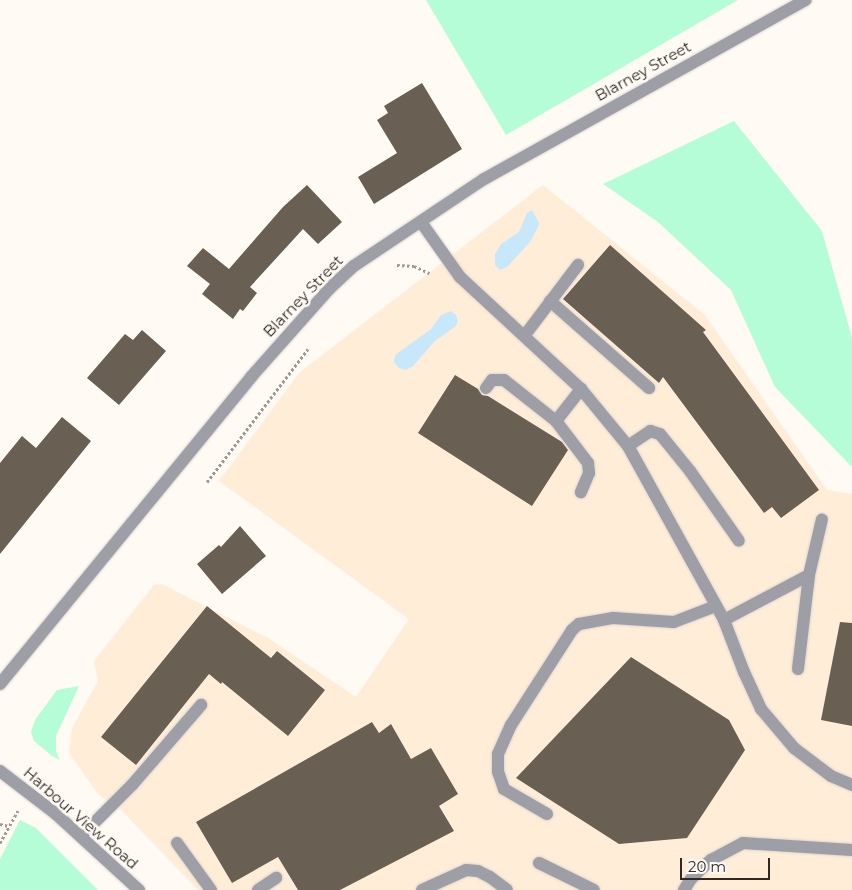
<!DOCTYPE html>
<html>
<head>
<meta charset="utf-8">
<style>
	body { margin:0 }
	#map { position:relative; width:852px; height:890px; overflow:hidden; background:#fffaf4; font-family:Montserrat,sans-serif }
	div>[style] { position:absolute }
	[style*='--x'] { left:calc(var(--x)*1px); top:calc(var(--y)*1px); width:calc(var(--w)*1px); rotate:calc(var(--a)*1deg) }
	.built>* { inset:0; background:#ffedd8 }
	.green>* { inset:0; background:#b5fdd6 }
	.water>* { inset:0; background:#c7e7fa }
	.building>* { inset:0; background:#6a5f53 }
	.path>* { height:3px; margin-top:-1.5px; transform-origin:0; background:repeating-linear-gradient(90deg,#9f9a94 0 2.5px,transparent 0 5px) }
	.roads { filter:drop-shadow(0 0 1px #d9d4cf) drop-shadow(0 0 1px #d9d4cf) }
	.minor>* { height:12px; margin:-6px; padding:0 6px; transform-origin:6px; border-radius:6px; background:#9e9fa6 }
	span { translate:-50% -50%; white-space:nowrap; text-align:center; line-height:1.15; -webkit-text-stroke:5px #fffaf4; paint-order:stroke }
	.street-label { font-size:15px; color:#2e2924 }
	.scale { position:absolute; left:680px; top:858px; width:90px; height:22px; box-sizing:border-box; border:2px solid #2e2924; border-top:0; padding-left:6px; font-size:15px; line-height:18px; white-space:nowrap; color:#2e2924; -webkit-text-stroke:4px #fffaf4; paint-order:stroke }
</style>
</head>
<body>
<div id="map">
	<div class="built">
		<i style="clip-path:polygon(543px 185px,705px 315px,827px 490px,852px 494px,852px 890px,198px 890px,122px 811px,98px 794px,69px 753px,72px 728px,98px 681px,94px 661px,154px 585px,162px 584px,268px 638px,356px 697px,409px 619px,219px 481px,300px 372px)"></i>
	</div>
	<div class="green">
		<i style="clip-path:polygon(426px 0,738px 0,506px 135px)"></i>
		<i style="clip-path:polygon(734px 121px,822px 231px,852px 338px,852px 467px,775px 387px,731px 290px,658px 222px,603px 184px)"></i>
		<i style="clip-path:polygon(79px 686px,56px 736px,56px 751px,60px 760px,52px 756px,34px 741px,31px 732px,35px 720px,57px 690px)"></i>
		<i style="clip-path:polygon(20px 820px,36px 828px,98px 890px,0 890px,0 859px)"></i>
	</div>
	<div class="water">
		<i style="clip-path:polygon(532px 210px,539px 223px,537px 229px,530px 242px,507px 267px,500px 270px,495px 265px,495px 254px,501px 244px,519px 232px,527px 213px)"></i>
		<i style="clip-path:polygon(451px 311px,456px 315px,458px 321px,456px 326px,435px 341px,413px 366px,406px 370px,399px 368px,394px 362px,395px 355px,431px 329px,441px 315px)"></i>
	</div>
	<div class="building">
		<i style="clip-path:polygon(422px 83px,462px 149px,374px 204px,358px 177px,397px 153px,377px 120px,388px 113px,384px 106px)"></i>
		<i style="clip-path:polygon(307px 185px,342px 222px,318px 244px,303px 229px,250px 287px,257px 293px,243px 311px,240px 309px,233px 319px,202px 294px,210px 284px,187px 266px,203px 248px,229px 269px,283px 207px)"></i>
		<i style="clip-path:polygon(610px 245px,706px 330px,703px 332px,819px 490px,781px 518px,772px 507px,764px 513px,663px 377px,659px 383px,563px 299px)"></i>
		<i style="clip-path:polygon(142px 330px,166px 351px,119px 405px,87px 378px,125px 334px,133px 340px)"></i>
		<i style="clip-path:polygon(455px 375px,478px 389px,482px 395px,488px 396px,562px 442px,568px 450px,532px 506px,418px 433px)"></i>
		<i style="clip-path:polygon(62px 417px,91px 441px,0 554px,0 463px,22px 436px,36px 448px)"></i>
		<i style="clip-path:polygon(240px 526px,266px 556px,222px 594px,197px 564px,219px 545px,221px 547px)"></i>
		<i style="clip-path:polygon(207px 606px,271px 658px,277px 651px,325px 690px,288px 736px,222px 682px,221px 684px,209px 674px,136px 765px,101px 737px)"></i>
		<i style="clip-path:polygon(840px 622px,852px 623px,852px 726px,821px 720px)"></i>
		<i style="clip-path:polygon(631px 657px,729px 720px,745px 750px,687px 838px,619px 844px,516px 778px)"></i>
		<i style="clip-path:polygon(372px 722px,379px 733px,391px 724px,411px 759px,431px 748px,458px 794px,439px 806px,454px 831px,340px 890px,298px 890px,278px 857px,232px 883px,196px 822px)"></i>
	</div>
	<div class="path">
		<i style="--x:397;--y:265;--w:17;--a:3"></i>
		<i style="--x:414;--y:266;--w:17;--a:25"></i>
		<i style="--x:207;--y:482;--w:167;--a:-52.8"></i>
		<i style="--x:0;--y:824;--w:9;--a:13"></i>
		<i style="--x:0;--y:843;--w:37;--a:-61"></i>
	</div>
	<div class="roads">
		<div class="minor">
			<i style="--x:421;--y:222;--w:67;--a:54.7"></i>
			<i style="--x:460;--y:277;--w:165;--a:42.8"></i>
			<i style="--x:581;--y:389;--w:74;--a:50.5"></i>
			<i style="--x:628;--y:446;--w:199;--a:61.1"></i>
			<i style="--x:724;--y:620;--w:56;--a:69"></i>
			<i style="--x:744;--y:672;--w:41;--a:65.3"></i>
			<i style="--x:761;--y:709;--w:51;--a:49.8"></i>
			<i style="--x:794;--y:748;--w:46;--a:37.1"></i>
			<i style="--x:831;--y:776;--w:23;--a:23"></i>
			<i style="--x:550;--y:301;--w:132;--a:41.3"></i>
			<i style="--x:525;--y:335;--w:88;--a:-52.9"></i>
			<i style="--x:486;--y:388;--w:10;--a:-53"></i>
			<i style="--x:492;--y:380;--w:12;--a:0"></i>
			<i style="--x:504;--y:380;--w:66;--a:38.3"></i>
			<i style="--x:556;--y:421;--w:53;--a:52.7"></i>
			<i style="--x:588;--y:463;--w:10;--a:84"></i>
			<i style="--x:589;--y:473;--w:21;--a:113"></i>
			<i style="--x:556;--y:421;--w:41;--a:-52"></i>
			<i style="--x:628;--y:446;--w:27;--a:-34"></i>
			<i style="--x:650;--y:431;--w:10;--a:17"></i>
			<i style="--x:660;--y:434;--w:48;--a:51"></i>
			<i style="--x:690;--y:471;--w:85;--a:55"></i>
			<i style="--x:724;--y:620;--w:96;--a:-27.9"></i>
			<i style="--x:798;--y:669;--w:95;--a:-83.3"></i>
			<i style="--x:809;--y:575;--w:57;--a:-76.9"></i>
			<i style="--x:0;--y:684;--w:397;--a:-50.7"></i>
			<i style="--x:251;--y:377;--w:118;--a:-48.4"></i>
			<i style="--x:329;--y:289;--w:34;--a:-43"></i>
			<i style="--x:354;--y:266;--w:156;--a:-33.8"></i>
			<i style="--x:484;--y:179;--w:368;--a:-29.1"></i>
			<i style="--x:0;--y:771;--w:71;--a:37.5"></i>
			<i style="--x:56;--y:814;--w:113;--a:42.5"></i>
			<i style="--x:547;--y:814;--w:50;--a:-149.8"></i>
			<i style="--x:504;--y:789;--w:18;--a:-109"></i>
			<i style="--x:498;--y:772;--w:18;--a:-90"></i>
			<i style="--x:498;--y:754;--w:32;--a:-66"></i>
			<i style="--x:511;--y:725;--w:113;--a:-57.3"></i>
			<i style="--x:572;--y:630;--w:9;--a:-41"></i>
			<i style="--x:579;--y:624;--w:35;--a:-10"></i>
			<i style="--x:613;--y:618;--w:61;--a:3.8"></i>
			<i style="--x:674;--y:622;--w:45;--a:-20.9"></i>
			<i style="--x:81;--y:836;--w:72;--a:-45"></i>
			<i style="--x:132;--y:785;--w:106;--a:-49.2"></i>
			<i style="--x:177;--y:843;--w:58;--a:54.1"></i>
			<i style="--x:539;--y:863;--w:61;--a:26.1"></i>
			<i style="--x:258;--y:890;--w:22;--a:-34"></i>
			<i style="--x:422;--y:890;--w:48;--a:-24.4"></i>
			<i style="--x:466;--y:870;--w:12;--a:5"></i>
			<i style="--x:478;--y:871;--w:13;--a:27"></i>
			<i style="--x:490;--y:877;--w:21;--a:37"></i>
			<i style="--x:684;--y:890;--w:13;--a:-58"></i>
			<i style="--x:691;--y:879;--w:28;--a:-44"></i>
			<i style="--x:711;--y:860;--w:36;--a:-28"></i>
			<i style="--x:743;--y:843;--w:109;--a:3.7"></i>
		</div>
	</div>
	<div class="street-label">
		<span style="left:643px;top:71px;rotate:-29deg">Blarney Street</span>
		<span style="left:303px;top:296px;rotate:-46deg">Blarney Street</span>
		<span style="left:81px;top:818px;rotate:41deg">Harbour View Road</span>
	</div>
	<div class="scale">20 m</div>
</div>
</body>
</html>
